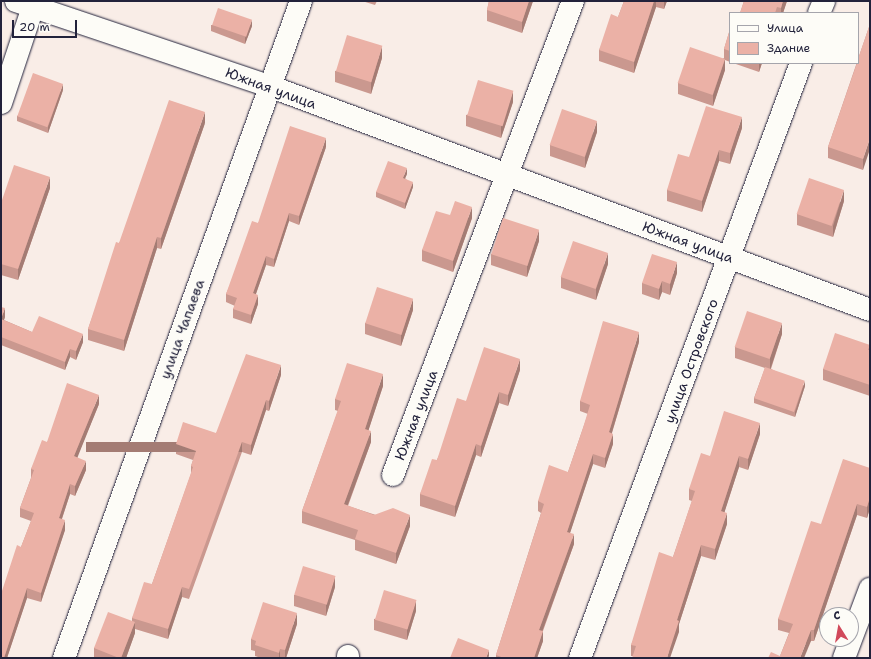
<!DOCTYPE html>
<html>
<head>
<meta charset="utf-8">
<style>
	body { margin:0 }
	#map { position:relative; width:871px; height:659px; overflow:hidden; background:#f9ede7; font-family:"Shantell Sans",sans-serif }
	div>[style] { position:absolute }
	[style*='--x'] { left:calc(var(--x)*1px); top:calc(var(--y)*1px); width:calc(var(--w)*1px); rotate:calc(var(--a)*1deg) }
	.roads { filter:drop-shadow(0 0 1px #22223b) drop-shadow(0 0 1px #22223b) }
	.street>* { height:22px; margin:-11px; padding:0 11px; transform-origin:11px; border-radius:11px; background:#fdfcf7 }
	.secondary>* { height:22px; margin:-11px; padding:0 11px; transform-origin:11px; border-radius:11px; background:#fdfcf7 }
	.wall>* { inset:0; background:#ca988f }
	.shaded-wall>* { inset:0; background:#a47c74; transform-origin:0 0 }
	.building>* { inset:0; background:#ebb1a6; transform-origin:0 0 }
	span { translate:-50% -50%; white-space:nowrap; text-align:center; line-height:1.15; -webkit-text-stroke:3.5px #fdfcf7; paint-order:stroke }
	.street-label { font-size:14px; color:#22223b }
	.frame { position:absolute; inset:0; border:2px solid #22223b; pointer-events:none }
	.legend { position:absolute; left:729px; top:12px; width:130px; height:52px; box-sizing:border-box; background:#fdfcf7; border:1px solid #a5a5ac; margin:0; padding:5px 7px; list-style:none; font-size:12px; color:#22223b }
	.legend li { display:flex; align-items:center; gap:8px; height:20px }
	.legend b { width:20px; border:1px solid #a5a5ac }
	.north { position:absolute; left:819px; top:607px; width:40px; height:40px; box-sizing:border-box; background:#fdfcf7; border:1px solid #a5a5ac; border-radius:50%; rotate:349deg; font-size:11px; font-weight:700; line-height:16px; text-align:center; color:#22223b }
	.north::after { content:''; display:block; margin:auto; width:14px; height:18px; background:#d1495b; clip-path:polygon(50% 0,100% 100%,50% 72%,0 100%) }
	.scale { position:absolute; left:12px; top:20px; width:65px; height:18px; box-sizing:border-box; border:2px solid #22223b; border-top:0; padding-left:5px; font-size:12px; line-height:14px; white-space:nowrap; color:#22223b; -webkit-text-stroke:3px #fdfcf7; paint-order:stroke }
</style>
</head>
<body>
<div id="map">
	<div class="roads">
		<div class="street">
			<i style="--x:16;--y:1;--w:267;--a:18.6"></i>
			<i style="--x:269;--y:86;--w:641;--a:20.44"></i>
			<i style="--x:819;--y:13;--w:13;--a:-67"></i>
			<i style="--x:1;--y:103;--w:101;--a:-71.6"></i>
			<i style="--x:393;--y:475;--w:507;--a:-69.21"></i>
			<i style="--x:348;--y:658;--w:2;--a:-90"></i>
			<i style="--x:580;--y:658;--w:635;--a:-69.62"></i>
			<i style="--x:844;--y:658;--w:74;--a:-69.4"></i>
		</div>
		<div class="secondary">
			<i style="--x:64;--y:658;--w:698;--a:-70.16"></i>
		</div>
	</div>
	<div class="wall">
		<i style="clip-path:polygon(362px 1px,377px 1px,375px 5px)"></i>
		<i style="clip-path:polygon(489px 1px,533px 1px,522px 33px,487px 21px,487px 10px)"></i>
		<i style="clip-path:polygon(624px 1px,667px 1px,664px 9px,656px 7px,634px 73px,599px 61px,599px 50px,618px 17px)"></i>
		<i style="clip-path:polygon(744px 1px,787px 1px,783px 13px,740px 13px)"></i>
		<i style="clip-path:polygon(870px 24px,863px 170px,828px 158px,828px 147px)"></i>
		<i style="clip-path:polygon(211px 25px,252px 26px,245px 44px,211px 31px)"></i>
		<i style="clip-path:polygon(730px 29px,730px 62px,725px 60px,725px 70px,713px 106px,678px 94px,678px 83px,724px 58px,724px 49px)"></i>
		<i style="clip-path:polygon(382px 58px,371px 94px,335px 82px,335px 71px)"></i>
		<i style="clip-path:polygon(733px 63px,762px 63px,759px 72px)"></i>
		<i style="clip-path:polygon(63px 90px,48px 133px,17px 121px,17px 116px)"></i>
		<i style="clip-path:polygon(513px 102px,501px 138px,466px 126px,466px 115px)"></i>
		<i style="clip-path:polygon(205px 123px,161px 249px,157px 248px,124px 351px,88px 340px,88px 329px,119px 243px)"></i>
		<i style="clip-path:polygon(742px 128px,730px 164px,719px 161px,702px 212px,667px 201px,667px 190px,689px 157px)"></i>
		<i style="clip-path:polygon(597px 132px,585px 168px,550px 156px,550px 145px)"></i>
		<i style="clip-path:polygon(326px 147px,299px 225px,289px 221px,274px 267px,266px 265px,256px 294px,258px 304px,251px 324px,233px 318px,233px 309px,235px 306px,226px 302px,226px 294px,258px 223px)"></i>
		<i style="clip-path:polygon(407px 174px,405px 178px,413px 187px,405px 209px,376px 197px,376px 192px)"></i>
		<i style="clip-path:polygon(50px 188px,18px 280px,1px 275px,1px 203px)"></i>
		<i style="clip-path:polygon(844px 201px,833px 237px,797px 225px,797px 214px)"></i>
		<i style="clip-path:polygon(450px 215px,472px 218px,453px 272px,422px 261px,422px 250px)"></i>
		<i style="clip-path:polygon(539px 241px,527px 277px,491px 265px,491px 254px)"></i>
		<i style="clip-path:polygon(608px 264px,596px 300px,561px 288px,561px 277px)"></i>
		<i style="clip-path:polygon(677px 273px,670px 295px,662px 292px,659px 300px,642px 294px,642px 283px)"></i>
		<i style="clip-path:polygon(1px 307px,5px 317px,4px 320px,32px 332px,83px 342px,76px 360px,70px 357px,65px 370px,1px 345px)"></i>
		<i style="clip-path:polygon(413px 310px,401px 346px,365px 334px,365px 323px)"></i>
		<i style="clip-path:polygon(782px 334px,771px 369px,805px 386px,795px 417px,754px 403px,754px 398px,765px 368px,735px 358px,735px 347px)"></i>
		<i style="clip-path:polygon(639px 342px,612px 433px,613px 444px,605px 468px,593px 464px,570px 533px,574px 544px,543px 631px,543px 641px,537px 658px,496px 658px,496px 655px,541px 513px,538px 511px,538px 501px,568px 472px,582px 431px,588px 414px,580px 411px,580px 401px)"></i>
		<i style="clip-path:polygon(870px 345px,870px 396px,823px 380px,823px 369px)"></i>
		<i style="clip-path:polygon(520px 370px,508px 406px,499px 403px,481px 457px,476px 455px,455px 517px,420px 506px,420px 494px,466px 401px)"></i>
		<i style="clip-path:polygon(281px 375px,269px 411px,266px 410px,251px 455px,242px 452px,189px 599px,182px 597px,168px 639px,135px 629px,135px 633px,126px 658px,94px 658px,94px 648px,132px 621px,132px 618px,152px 584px,191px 474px,191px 466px,193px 460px,176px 454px,176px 444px,216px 433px)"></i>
		<i style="clip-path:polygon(383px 386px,368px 431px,371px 442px,348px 506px,410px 526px,396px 564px,355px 550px,355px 540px,302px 523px,302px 511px,338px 411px,335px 410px,335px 399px)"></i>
		<i style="clip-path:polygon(99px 404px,77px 457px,86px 470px,75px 496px,70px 494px,62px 519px,65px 530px,41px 602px,27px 598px,7px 658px,1px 658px,21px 547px,31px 521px,20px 517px,20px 508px,31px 478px,31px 469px,47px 442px)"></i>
		<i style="clip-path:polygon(760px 434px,748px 470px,739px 467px,724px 513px,727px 524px,715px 560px,701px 556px,679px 624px,679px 632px,633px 656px,631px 656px,631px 645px,673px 557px,692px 501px,689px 500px,689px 489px,710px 456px)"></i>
		<i style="clip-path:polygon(870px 468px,870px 508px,867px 518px,857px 515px,814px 641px,811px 641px,780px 656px,789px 633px,778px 630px,778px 619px)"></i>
		<i style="clip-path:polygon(335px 587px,326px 616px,294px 606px,294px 595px)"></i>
		<i style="clip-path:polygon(416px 611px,407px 640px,374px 630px,374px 619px)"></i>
		<i style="clip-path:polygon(297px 624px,286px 658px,261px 658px,255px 656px,255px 651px,251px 650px,251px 639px)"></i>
	</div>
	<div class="shaded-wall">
		<i style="clip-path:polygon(529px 1px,533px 1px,522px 33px,522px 22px)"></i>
		<i style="clip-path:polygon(654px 1px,656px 1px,656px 7px,634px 73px,634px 62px)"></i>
		<i style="clip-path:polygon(664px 1px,667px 1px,664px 9px)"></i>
		<i style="clip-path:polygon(783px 1px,787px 1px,783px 13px,781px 13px,781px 8px)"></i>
		<i style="clip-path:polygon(252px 20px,252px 26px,245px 44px,245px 38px)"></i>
		<i style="clip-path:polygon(382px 46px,382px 58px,371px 94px,371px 83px)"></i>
		<i style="clip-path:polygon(725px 59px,725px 70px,713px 106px,713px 95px)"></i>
		<i style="clip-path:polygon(759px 63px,762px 63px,759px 72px)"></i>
		<i style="clip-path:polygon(63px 84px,63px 90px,48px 133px,48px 127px)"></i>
		<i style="clip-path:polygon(513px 91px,513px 102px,501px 138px,501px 127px)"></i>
		<i style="clip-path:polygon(205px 112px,205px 123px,161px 249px,161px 238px)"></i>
		<i style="clip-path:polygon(742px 117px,742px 128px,730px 164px,730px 153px)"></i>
		<i style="clip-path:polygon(597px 121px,597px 132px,585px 168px,585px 157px)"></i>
		<i style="clip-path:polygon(326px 138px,326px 147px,299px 225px,299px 216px)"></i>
		<i style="clip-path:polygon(870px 138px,870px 149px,863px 170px,863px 159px)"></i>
		<i style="clip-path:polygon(719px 150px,719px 161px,702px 212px,702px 201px)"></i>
		<i style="clip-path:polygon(407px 168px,407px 174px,403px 183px,403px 178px)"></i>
		<i style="clip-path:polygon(50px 177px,50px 188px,18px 280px,18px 269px)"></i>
		<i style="clip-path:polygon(413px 182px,413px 187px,405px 209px,405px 203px)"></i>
		<i style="clip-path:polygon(844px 190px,844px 201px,833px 237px,833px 226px)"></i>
		<i style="clip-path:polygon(472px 207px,472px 218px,453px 272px,453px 261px)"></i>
		<i style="clip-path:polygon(289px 213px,289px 221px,274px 267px,274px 259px)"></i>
		<i style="clip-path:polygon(539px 230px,539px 241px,527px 277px,527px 266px)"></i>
		<i style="clip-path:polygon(157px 237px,157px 248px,124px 351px,124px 340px)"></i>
		<i style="clip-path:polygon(608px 253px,608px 264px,596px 300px,596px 289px)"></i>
		<i style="clip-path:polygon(266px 256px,266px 265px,253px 302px,253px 293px)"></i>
		<i style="clip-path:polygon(677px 262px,677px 273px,670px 295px,670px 284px)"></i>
		<i style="clip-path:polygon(662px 281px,662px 292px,659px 300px,659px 289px)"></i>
		<i style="clip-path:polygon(258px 295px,258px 304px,251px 324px,251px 315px)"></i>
		<i style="clip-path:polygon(413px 299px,413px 310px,401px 346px,401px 335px)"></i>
		<i style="clip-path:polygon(5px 308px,5px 317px,1px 328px,1px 319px)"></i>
		<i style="clip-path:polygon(782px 323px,782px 334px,770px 370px,770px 358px)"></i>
		<i style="clip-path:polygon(639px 332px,639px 342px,609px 442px,609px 432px)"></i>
		<i style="clip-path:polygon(83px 334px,83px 342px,76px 360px,76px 351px)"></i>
		<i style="clip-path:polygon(70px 349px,70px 357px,65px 370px,65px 362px)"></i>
		<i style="clip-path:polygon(520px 359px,520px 370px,508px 406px,508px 395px)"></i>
		<i style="clip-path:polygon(281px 365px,281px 375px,269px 411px,269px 401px)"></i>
		<i style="clip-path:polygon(383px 374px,383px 386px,365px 441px,365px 429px)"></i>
		<i style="clip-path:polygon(805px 381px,805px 386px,795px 417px,795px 412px)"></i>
		<i style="clip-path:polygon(499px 392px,499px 403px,481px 457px,481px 446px)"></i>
		<i style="clip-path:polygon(99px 395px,99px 404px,74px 466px,74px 456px)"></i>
		<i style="clip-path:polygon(266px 400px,266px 410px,251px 455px,251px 445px)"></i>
		<i style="clip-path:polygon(760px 423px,760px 434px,748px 470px,748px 459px)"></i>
		<i style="clip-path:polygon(371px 431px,371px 442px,344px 515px,344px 504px)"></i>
		<i style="clip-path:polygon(613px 434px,613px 444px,605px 468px,605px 458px)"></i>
		<i style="left:242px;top:442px;width:10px;height:156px;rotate:90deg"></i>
		<i style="clip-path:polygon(476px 444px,476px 455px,455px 517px,455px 506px)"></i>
		<i style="clip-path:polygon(593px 454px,593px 464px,567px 542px,567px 532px)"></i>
		<i style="clip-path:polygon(739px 456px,739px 467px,721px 523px,721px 511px)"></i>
		<i style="clip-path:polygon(86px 461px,86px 470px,75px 496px,75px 486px)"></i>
		<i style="clip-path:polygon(70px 484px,70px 494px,59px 527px,59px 518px)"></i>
		<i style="clip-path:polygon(870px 497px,870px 508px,867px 518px,867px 507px)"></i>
		<i style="clip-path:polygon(857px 504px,857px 515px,814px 641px,814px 630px)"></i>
		<i style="clip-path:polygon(727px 513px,727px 524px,715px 560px,715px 549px)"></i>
		<i style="clip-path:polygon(410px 515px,410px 526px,396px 564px,396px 553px)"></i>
		<i style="clip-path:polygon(65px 520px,65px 530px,41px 602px,41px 593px)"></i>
		<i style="clip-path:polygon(574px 534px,574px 544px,539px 640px,539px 630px)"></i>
		<i style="clip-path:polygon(701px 545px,701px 556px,679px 624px,679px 632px,670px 658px,667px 658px,677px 620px)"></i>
		<i style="clip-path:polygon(335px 576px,335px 587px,326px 616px,326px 605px)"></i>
		<i style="clip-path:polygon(182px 587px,182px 597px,168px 639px,168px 629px)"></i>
		<i style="clip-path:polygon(27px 588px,27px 598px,7px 658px,4px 658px)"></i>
		<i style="clip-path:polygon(416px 600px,416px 611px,407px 640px,407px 629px)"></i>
		<i style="clip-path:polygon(297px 613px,297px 624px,286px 658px,285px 658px,285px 650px)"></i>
		<i style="clip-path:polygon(135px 622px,135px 633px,126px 658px,121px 658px)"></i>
		<i style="clip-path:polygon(811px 630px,811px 641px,804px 658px,800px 658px)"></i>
		<i style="clip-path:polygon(543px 631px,543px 641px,537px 658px,534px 658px)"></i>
		<i style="clip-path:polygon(280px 649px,280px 658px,279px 658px,279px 653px)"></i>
		<i style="clip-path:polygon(489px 650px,489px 656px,488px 658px,486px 658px)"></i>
	</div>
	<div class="building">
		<i style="clip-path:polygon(489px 1px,529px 1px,522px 22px,487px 10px)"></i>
		<i style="clip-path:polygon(624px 1px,654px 1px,634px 62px,599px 50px,611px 14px,618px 17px)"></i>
		<i style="clip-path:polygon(744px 1px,783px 1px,781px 8px,777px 7px,775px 13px,740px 13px)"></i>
		<i style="left:218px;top:8px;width:36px;height:18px;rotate:19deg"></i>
		<i style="clip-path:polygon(870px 24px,870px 138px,863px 159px,828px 147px,857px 63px,858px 63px,858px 59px)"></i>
		<i style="clip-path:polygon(730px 29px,730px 51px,724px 49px)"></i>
		<i style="left:347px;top:35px;width:37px;height:38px;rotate:17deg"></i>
		<i style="left:690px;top:47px;width:37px;height:38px;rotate:19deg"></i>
		<i style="left:33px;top:73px;width:32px;height:46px;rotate:20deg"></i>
		<i style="left:478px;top:80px;width:37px;height:37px;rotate:17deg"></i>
		<i style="clip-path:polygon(169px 100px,205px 112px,161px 238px,157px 237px,124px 340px,88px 329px,116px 242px,119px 243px)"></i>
		<i style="clip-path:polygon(706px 106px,742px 117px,730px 153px,719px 150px,702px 201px,667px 190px,678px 154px,689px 157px)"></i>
		<i style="left:562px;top:109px;width:37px;height:38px;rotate:19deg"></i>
		<i style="clip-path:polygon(290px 126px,326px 138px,299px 216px,289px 213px,274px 259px,266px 256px,253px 293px,258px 295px,251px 315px,233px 309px,237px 298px,226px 294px,252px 221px,258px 223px)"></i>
		<i style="clip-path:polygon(388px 161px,407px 168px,403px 178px,413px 182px,405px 203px,376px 192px)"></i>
		<i style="clip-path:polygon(14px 165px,50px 177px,18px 269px,1px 264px,1px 203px)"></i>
		<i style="left:809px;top:178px;width:37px;height:38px;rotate:19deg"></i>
		<i style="clip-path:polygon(455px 201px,472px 207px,453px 261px,422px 250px,436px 211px,450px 215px)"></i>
		<i style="left:503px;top:218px;width:38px;height:38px;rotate:18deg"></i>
		<i style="left:573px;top:241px;width:37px;height:38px;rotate:19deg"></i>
		<i style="clip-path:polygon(652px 254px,677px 262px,670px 284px,662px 281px,659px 289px,642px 283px)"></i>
		<i style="left:377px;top:287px;width:38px;height:38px;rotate:18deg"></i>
		<i style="clip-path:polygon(1px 307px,5px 308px,1px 319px,32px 332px,39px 316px,83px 334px,76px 351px,70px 349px,65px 362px,1px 337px)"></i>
		<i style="left:747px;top:311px;width:37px;height:38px;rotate:19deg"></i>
		<i style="clip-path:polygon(603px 321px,639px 332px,609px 432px,613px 434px,605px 458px,593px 454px,567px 532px,574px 534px,539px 630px,543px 631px,534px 658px,504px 658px,496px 655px,544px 504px,538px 501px,549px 465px,568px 472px,582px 431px,590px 405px,580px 401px)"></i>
		<i style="clip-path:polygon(835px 333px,870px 345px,868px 350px,870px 350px,870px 385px,823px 369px)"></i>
		<i style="clip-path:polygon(484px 347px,520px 359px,508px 395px,499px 392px,481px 446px,476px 444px,455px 506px,420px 494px,432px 459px,437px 460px,457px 398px,466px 401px)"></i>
		<i style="clip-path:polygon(246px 354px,281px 365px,269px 401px,266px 400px,251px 445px,242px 442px,189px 589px,182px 587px,168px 629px,132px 618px,144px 582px,152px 584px,193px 467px,191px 466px,196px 451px,176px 444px,183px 422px,216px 433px)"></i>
		<i style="clip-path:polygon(347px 363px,383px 374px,365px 429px,371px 431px,344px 504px,374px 515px,393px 508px,410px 515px,396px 553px,355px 539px,358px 530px,302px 511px,341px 401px,335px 399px)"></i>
		<i style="left:765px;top:367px;width:42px;height:33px;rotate:19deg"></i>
		<i style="clip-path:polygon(67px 383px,99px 395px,74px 456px,86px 461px,75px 486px,70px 484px,59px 518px,65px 520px,41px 593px,27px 588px,4px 658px,1px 658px,1px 594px,17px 545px,21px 547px,34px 513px,20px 508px,34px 470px,31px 469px,42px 440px,47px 442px)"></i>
		<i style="clip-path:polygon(724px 411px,760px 423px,748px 459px,739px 456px,721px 511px,727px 513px,715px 549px,701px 545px,677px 620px,679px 621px,667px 658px,632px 658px,636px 646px,631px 645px,659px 552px,673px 557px,695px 491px,689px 489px,701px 453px,710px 456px)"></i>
		<i style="clip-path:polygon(843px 459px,870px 468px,870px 497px,867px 507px,857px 504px,814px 630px,811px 630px,800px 658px,768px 658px,771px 652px,780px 656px,793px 624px,778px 619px,811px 521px,821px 524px)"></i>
		<i style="left:303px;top:566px;width:34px;height:30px;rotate:17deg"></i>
		<i style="left:384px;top:590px;width:34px;height:31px;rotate:17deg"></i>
		<i style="clip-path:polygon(263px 602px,297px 613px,285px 650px,280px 649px,279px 653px,255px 645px,256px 641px,251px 639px)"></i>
		<i style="clip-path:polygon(108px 612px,135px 622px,121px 658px,119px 658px,94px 648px)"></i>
		<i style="clip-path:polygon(458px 638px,489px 650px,486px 658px,450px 658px)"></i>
	</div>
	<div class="street-label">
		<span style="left:271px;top:88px;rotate:20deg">Южная улица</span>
		<span style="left:688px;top:242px;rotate:20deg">Южная улица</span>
		<span style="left:182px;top:329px;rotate:-70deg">улица Чапаева</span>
		<span style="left:691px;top:361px;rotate:-70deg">улица Островского</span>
		<span style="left:416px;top:415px;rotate:-69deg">Южная улица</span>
	</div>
	<div class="frame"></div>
	<ul class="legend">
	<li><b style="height:5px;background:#fdfcf7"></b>Улица</li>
	<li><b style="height:11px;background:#ebb1a6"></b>Здание</li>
	</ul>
	<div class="north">С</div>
	<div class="scale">20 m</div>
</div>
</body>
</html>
